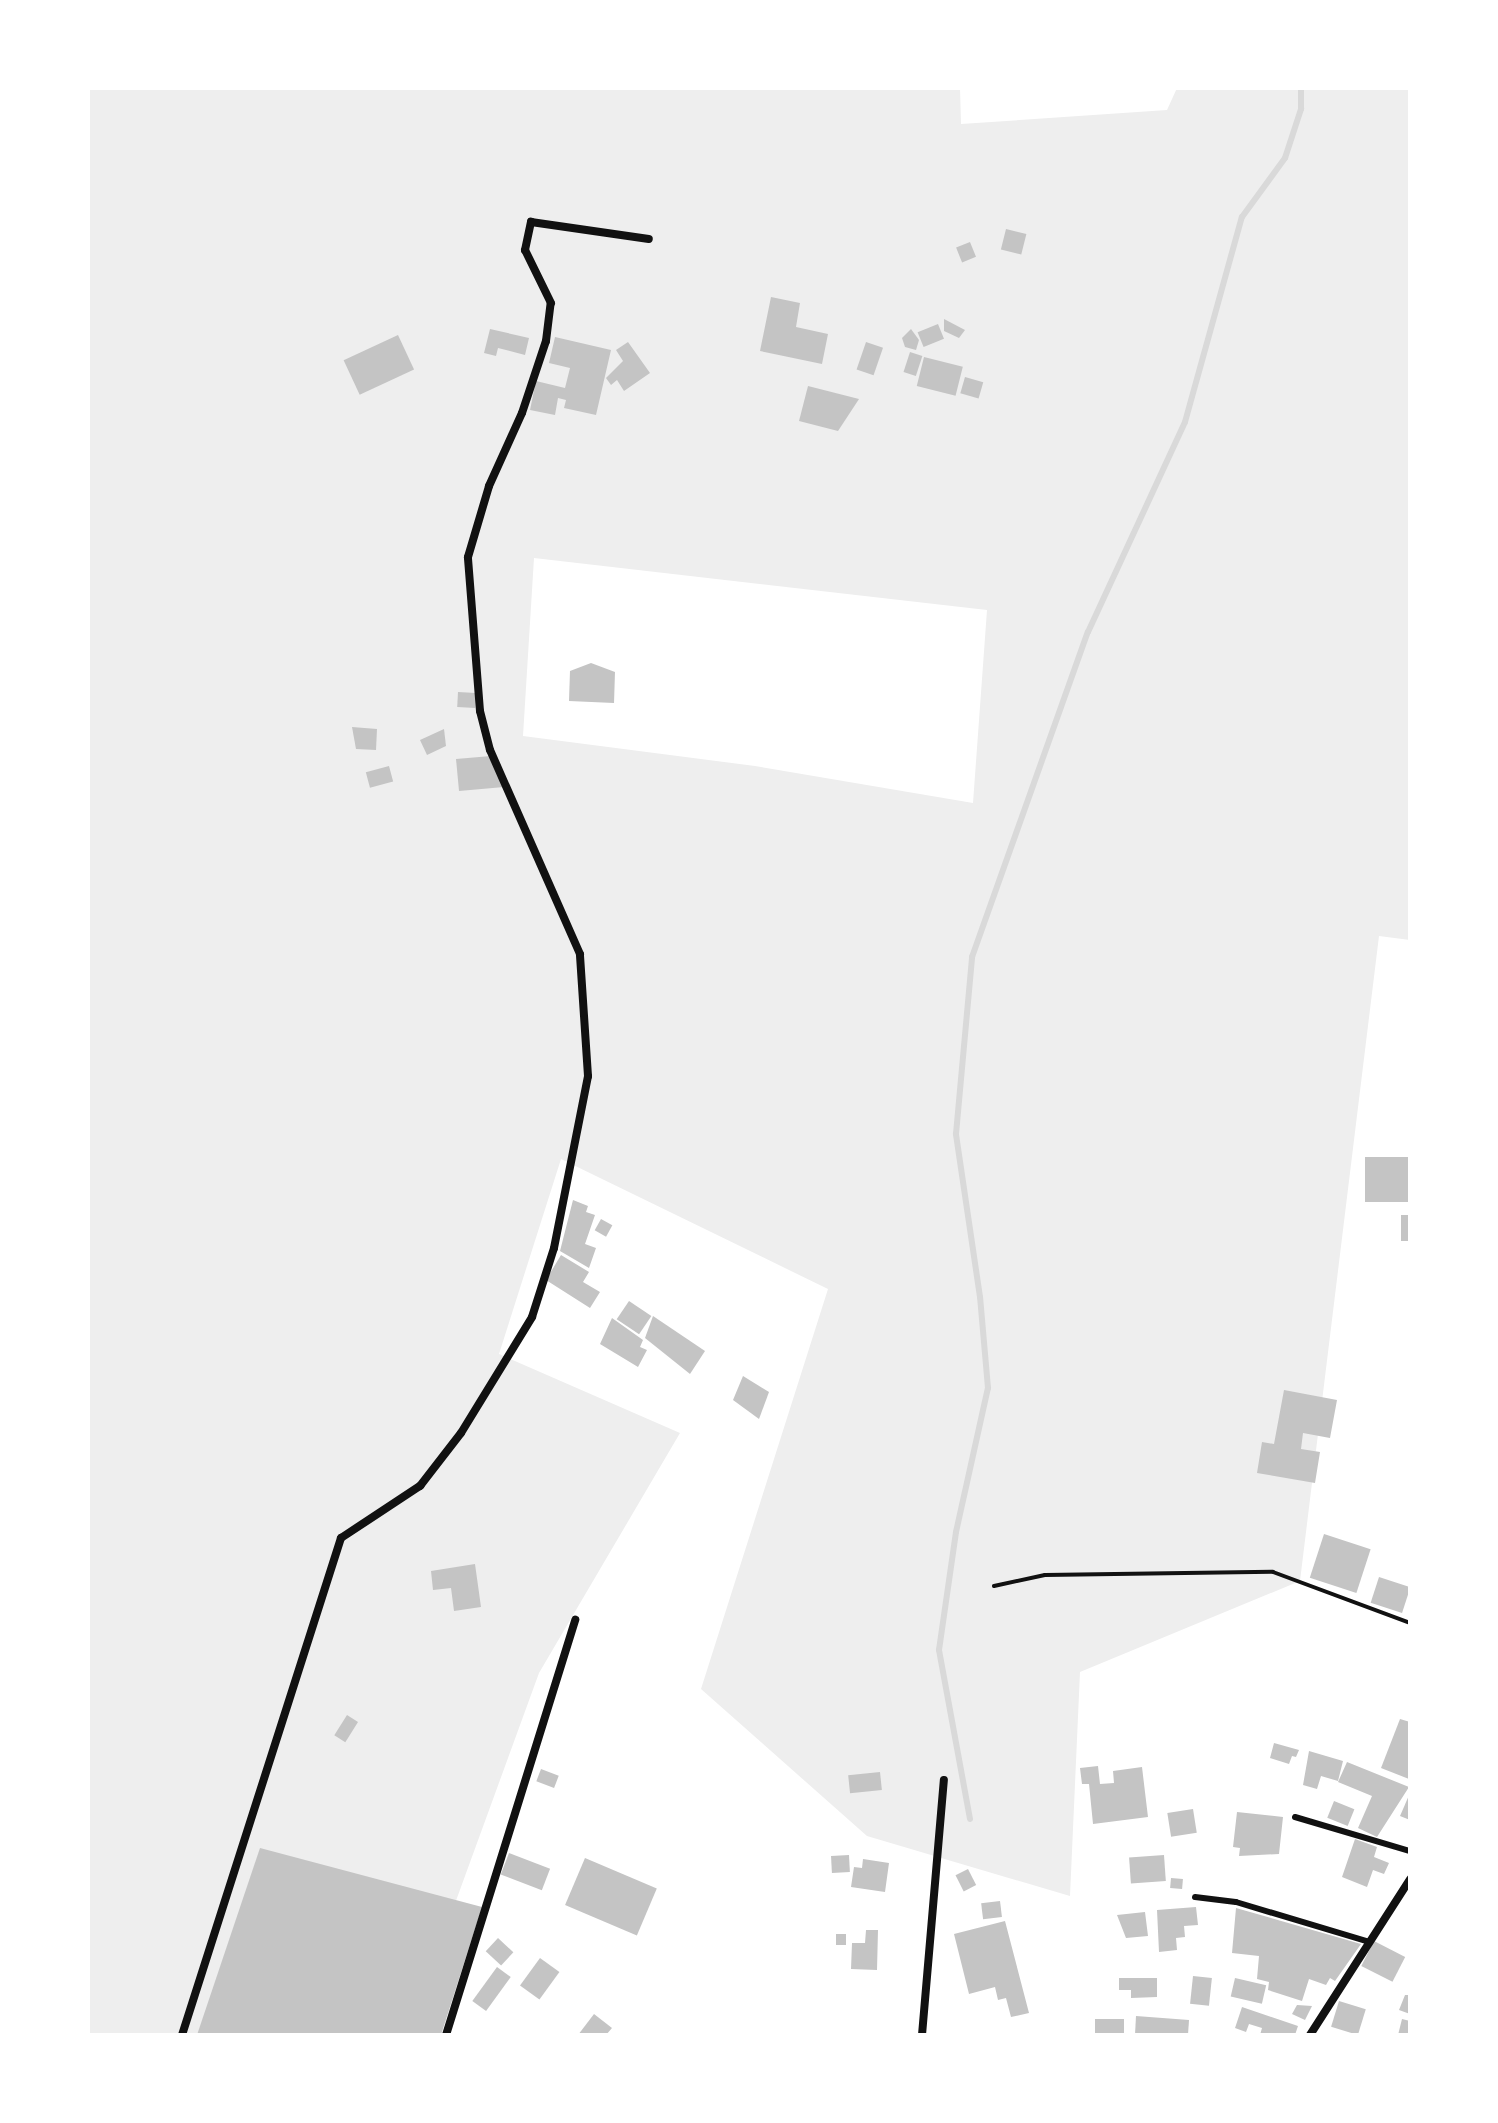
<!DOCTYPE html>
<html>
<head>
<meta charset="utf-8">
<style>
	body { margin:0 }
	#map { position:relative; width:1498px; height:2123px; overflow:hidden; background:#fff; font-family:"IBM Plex Sans",sans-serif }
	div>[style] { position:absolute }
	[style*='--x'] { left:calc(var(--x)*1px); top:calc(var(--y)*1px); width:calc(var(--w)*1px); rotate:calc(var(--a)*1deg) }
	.green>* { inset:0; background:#eee }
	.stream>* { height:6px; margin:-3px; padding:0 3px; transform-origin:3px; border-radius:3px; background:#d9d9d9 }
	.building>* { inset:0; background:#c4c4c4; transform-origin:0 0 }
	.path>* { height:4px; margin:-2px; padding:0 2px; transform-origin:2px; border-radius:2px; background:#111 }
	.service>* { height:6px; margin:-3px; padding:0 3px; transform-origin:3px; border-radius:3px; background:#111 }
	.minor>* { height:8px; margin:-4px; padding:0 4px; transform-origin:4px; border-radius:4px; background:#111 }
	span { translate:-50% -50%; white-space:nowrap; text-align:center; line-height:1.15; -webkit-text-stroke:7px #fff; paint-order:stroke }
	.frame { position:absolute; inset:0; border:90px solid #fff; pointer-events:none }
</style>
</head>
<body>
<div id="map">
	<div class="green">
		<i style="clip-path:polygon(evenodd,88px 88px,960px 88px,961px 124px,1167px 110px,1177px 88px,1410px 88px,1410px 940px,1379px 936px,1300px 1581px,1080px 1672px,1070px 1896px,867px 1836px,701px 1689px,828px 1289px,561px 1159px,499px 1354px,680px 1433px,539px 1673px,422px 1994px,373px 2035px,88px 2035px,88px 88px,534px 558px,987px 610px,973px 803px,755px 766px,523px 736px,534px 558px)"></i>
	</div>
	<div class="stream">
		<i style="--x:970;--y:1819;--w:172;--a:-100.4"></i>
		<i style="--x:939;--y:1650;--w:119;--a:-81.8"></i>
		<i style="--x:956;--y:1532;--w:148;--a:-77.5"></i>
		<i style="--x:988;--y:1388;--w:91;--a:-95"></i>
		<i style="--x:980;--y:1297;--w:165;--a:-98.4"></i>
		<i style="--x:956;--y:1134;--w:178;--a:-84.8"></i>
		<i style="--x:972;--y:957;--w:345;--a:-70.4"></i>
		<i style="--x:1088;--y:632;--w:231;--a:-65.2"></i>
		<i style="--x:1185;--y:422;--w:213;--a:-74.5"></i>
		<i style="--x:1242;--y:217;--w:73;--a:-53.9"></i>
		<i style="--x:1285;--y:158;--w:52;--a:-71.9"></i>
		<i style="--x:1301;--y:109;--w:21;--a:-90"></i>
	</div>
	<div class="building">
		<i style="left:1006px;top:229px;width:21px;height:21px;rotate:14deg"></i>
		<i style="left:970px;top:242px;width:16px;height:15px;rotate:68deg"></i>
		<i style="clip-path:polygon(771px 297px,800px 303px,796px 327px,828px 334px,822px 364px,760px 351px)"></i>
		<i style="clip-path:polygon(944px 319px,965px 330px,959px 338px,944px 331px)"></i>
		<i style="left:938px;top:324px;width:16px;height:22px;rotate:68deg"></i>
		<i style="clip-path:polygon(490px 329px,529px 338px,525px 355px,498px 348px,496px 356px,484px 353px)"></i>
		<i style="clip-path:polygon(911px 329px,919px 340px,916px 350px,905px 347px,902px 338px)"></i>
		<i style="left:398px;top:335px;width:38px;height:60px;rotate:65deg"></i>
		<i style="clip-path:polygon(555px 337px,611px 350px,596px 415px,564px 408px,566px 400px,558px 398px,555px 415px,530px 410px,536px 381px,565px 388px,570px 368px,549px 363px)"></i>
		<i style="clip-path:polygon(628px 342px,650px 373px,624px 391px,617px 380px,611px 385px,606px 378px,623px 361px,616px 350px)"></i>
		<i style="left:866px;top:342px;width:18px;height:29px;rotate:19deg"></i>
		<i style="left:910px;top:352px;width:13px;height:21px;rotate:18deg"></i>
		<i style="left:924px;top:357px;width:40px;height:30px;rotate:14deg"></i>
		<i style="left:965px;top:377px;width:19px;height:17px;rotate:16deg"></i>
		<i style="clip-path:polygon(808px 386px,859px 399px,838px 431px,799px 421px)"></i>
		<i style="clip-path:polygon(591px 663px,615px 672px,614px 703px,569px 701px,570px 671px)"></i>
		<i style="left:458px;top:692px;width:18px;height:15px;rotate:3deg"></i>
		<i style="clip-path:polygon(352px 727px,377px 729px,376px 750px,356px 749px)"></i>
		<i style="clip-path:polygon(444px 729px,446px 746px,427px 755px,420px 740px)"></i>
		<i style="clip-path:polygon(491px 756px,504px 787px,459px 791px,456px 759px)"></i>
		<i style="left:389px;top:766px;width:16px;height:24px;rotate:75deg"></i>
		<i style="left:1410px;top:1157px;width:45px;height:45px;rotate:90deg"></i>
		<i style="clip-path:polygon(573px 1200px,588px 1206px,586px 1212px,595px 1215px,585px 1244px,596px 1248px,589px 1268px,560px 1251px)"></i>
		<i style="left:1401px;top:1215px;width:9px;height:26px"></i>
		<i style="left:601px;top:1219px;width:13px;height:13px;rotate:29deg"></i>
		<i style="clip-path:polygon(561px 1255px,589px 1272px,583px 1282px,600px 1292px,590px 1308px,546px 1280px)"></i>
		<i style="left:629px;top:1301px;width:27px;height:22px;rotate:34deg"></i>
		<i style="clip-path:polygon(653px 1316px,705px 1351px,690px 1374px,645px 1338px)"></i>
		<i style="clip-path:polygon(612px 1318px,643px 1340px,640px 1347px,647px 1350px,638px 1367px,600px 1344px)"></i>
		<i style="clip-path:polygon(743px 1376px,769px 1392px,759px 1419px,733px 1400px)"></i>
		<i style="clip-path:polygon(1284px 1390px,1337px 1400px,1330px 1438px,1303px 1433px,1301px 1449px,1320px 1452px,1315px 1483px,1257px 1473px,1262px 1442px,1274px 1444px)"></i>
		<i style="left:1324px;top:1534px;width:49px;height:46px;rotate:18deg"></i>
		<i style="clip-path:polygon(475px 1564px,481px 1607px,454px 1611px,451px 1588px,433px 1590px,431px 1571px)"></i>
		<i style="left:1379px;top:1577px;width:33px;height:27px;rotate:18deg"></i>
		<i style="left:347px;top:1715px;width:13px;height:24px;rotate:32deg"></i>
		<i style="clip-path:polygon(1400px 1719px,1410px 1722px,1409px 1779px,1381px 1768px)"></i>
		<i style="clip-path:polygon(1274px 1743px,1299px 1750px,1296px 1757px,1292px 1756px,1289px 1764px,1270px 1758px)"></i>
		<i style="clip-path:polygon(1309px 1751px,1343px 1761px,1338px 1781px,1321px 1776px,1317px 1789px,1303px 1785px)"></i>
		<i style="clip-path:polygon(1347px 1762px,1409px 1787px,1377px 1837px,1358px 1828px,1372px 1796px,1338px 1782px)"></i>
		<i style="clip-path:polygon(1098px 1766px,1100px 1784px,1114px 1783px,1113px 1771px,1142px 1767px,1148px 1817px,1093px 1824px,1089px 1784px,1082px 1784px,1080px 1768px)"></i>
		<i style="left:541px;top:1769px;width:19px;height:13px;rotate:21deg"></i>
		<i style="left:880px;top:1772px;width:18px;height:32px;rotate:84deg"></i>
		<i style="clip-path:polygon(1410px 1793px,1410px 1820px,1400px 1816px)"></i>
		<i style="left:1334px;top:1801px;width:22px;height:18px;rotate:22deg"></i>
		<i style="left:1193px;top:1809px;width:24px;height:26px;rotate:81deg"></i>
		<i style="clip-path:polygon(1237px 1812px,1283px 1817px,1279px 1854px,1239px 1856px,1240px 1848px,1233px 1847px)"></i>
		<i style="clip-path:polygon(1355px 1839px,1377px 1847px,1374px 1857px,1389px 1863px,1384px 1874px,1373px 1870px,1367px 1887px,1342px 1877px)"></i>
		<i style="clip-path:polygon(260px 1848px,482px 1907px,441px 2035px,197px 2035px)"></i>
		<i style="left:509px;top:1853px;width:44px;height:23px;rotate:21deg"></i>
		<i style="left:849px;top:1855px;width:17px;height:18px;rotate:87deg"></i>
		<i style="left:1164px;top:1855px;width:26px;height:35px;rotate:86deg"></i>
		<i style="left:585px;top:1858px;width:78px;height:51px;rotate:23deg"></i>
		<i style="clip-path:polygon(863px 1859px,889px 1863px,885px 1892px,851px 1887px,854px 1867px,862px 1868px)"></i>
		<i style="left:968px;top:1869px;width:18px;height:14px;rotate:63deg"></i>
		<i style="left:1171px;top:1878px;width:12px;height:10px;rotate:5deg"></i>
		<i style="left:1000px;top:1901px;width:16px;height:19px;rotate:83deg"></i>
		<i style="clip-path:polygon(1196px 1907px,1198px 1925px,1184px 1926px,1185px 1937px,1176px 1938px,1177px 1950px,1159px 1952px,1157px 1910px)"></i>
		<i style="clip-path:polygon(1236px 1908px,1361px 1944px,1335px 1981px,1330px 1978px,1326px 1985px,1309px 1979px,1302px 2001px,1268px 1990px,1269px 1982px,1257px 1979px,1259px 1956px,1232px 1953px)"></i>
		<i style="clip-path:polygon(1145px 1912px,1148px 1936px,1126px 1938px,1117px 1915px)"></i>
		<i style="clip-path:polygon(1005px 1921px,1029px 2013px,1011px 2017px,1006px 1998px,998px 2000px,995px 1987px,969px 1994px,954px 1934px)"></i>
		<i style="clip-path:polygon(866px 1930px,878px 1930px,877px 1970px,851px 1969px,852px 1943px,865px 1943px)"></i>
		<i style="left:836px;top:1934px;width:10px;height:11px"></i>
		<i style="left:498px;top:1938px;width:21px;height:18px;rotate:43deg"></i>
		<i style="left:1374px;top:1941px;width:35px;height:28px;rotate:27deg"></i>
		<i style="left:540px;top:1958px;width:24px;height:34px;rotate:36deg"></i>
		<i style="left:497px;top:1967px;width:17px;height:42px;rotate:36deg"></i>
		<i style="left:1193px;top:1976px;width:19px;height:28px;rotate:6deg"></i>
		<i style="clip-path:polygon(1119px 1978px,1157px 1978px,1157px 1997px,1131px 1998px,1131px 1990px,1119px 1990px)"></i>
		<i style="left:1235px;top:1978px;width:32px;height:19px;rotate:13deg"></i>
		<i style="clip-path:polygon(1405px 1995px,1410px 1995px,1410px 2014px,1399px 2010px)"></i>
		<i style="left:1339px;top:2001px;width:28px;height:27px;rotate:17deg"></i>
		<i style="clip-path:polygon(1297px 2005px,1312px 2006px,1305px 2020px,1292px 2014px)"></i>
		<i style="clip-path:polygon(1242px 2007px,1298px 2026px,1295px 2035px,1260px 2035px,1262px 2028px,1249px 2024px,1246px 2032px,1235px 2028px)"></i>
		<i style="clip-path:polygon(594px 2014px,612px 2028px,606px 2035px,578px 2035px)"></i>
		<i style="clip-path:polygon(1136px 2016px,1189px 2020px,1188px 2035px,1135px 2035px)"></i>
		<i style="left:1095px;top:2019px;width:29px;height:16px"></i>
		<i style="clip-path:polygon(1402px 2019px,1410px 2021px,1410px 2035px,1398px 2035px)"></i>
	</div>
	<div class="path">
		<i style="--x:994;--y:1586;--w:52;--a:-12.2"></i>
		<i style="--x:1045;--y:1575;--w:228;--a:-0.8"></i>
		<i style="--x:1273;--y:1572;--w:146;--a:20.4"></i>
	</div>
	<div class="service">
		<i style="--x:1295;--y:1817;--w:120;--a:16.5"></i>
		<i style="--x:1195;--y:1897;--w:41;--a:7"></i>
		<i style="--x:1236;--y:1902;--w:139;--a:16.7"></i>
	</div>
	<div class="minor">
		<i style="--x:182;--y:2035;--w:522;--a:-72.26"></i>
		<i style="--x:341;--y:1538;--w:95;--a:-33.4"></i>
		<i style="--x:420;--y:1486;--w:67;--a:-52.3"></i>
		<i style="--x:461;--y:1433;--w:136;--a:-58.5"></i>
		<i style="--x:532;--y:1317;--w:72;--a:-72.3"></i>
		<i style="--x:554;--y:1248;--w:175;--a:-78.8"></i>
		<i style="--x:588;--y:1076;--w:122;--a:-93.8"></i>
		<i style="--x:580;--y:954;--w:223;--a:-113.8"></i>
		<i style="--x:490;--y:750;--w:40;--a:-104.4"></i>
		<i style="--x:480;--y:711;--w:154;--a:-94.5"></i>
		<i style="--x:468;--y:557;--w:74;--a:-73.5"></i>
		<i style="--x:489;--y:486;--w:80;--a:-65.7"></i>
		<i style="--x:522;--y:413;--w:76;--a:-71.6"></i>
		<i style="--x:546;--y:341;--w:38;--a:-83"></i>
		<i style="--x:551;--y:303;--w:59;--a:-116.1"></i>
		<i style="--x:525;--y:250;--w:29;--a:-78"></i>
		<i style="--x:531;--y:222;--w:119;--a:8.2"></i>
		<i style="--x:446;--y:2035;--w:435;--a:-72.7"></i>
		<i style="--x:922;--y:2035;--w:256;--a:-85.1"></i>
		<i style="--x:1310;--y:2035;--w:185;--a:-57.3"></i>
	</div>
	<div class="frame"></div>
</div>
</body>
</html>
